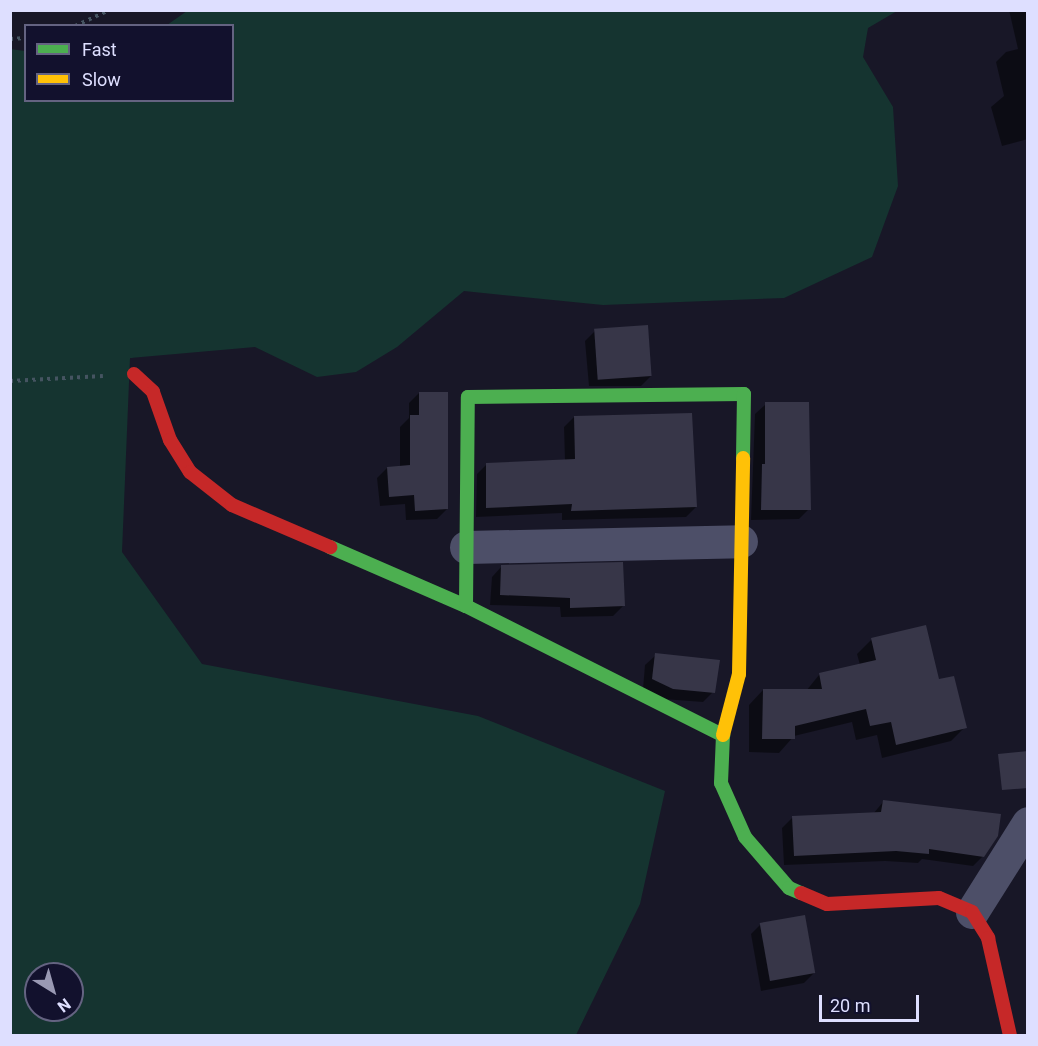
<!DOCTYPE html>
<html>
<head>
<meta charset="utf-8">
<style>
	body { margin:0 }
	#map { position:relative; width:1038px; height:1046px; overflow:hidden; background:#181727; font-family:Roboto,sans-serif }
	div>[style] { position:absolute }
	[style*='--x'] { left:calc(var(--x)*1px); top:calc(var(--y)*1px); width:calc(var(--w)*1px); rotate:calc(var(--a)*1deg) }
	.green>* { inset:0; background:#153430 }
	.shadow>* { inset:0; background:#0007 }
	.building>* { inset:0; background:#373648; transform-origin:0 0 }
	.path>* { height:4px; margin-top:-2px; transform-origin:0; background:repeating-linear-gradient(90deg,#455461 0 3px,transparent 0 7.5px) }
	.street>* { height:33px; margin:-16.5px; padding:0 16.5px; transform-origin:16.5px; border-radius:16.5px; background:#4d4f68 }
	.fast>* { height:14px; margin:-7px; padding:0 7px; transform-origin:7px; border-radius:7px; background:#4caf50 }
	.slow>* { height:14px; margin:-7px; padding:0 7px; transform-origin:7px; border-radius:7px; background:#ffc107 }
	.jam>* { height:14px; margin:-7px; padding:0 7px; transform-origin:7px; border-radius:7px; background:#c62828 }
	span { translate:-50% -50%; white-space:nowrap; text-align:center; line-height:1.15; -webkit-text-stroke:5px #12112d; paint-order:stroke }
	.frame { position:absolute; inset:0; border:12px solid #dedfff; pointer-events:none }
	.legend { position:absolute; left:24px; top:24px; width:210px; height:78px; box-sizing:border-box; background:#12112d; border:2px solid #646381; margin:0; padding:8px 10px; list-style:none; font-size:18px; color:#dedfff }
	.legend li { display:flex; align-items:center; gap:12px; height:30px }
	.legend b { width:30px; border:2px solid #646381 }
	.north { position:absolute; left:24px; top:962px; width:60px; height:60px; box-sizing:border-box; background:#12112d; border:2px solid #646381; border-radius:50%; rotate:143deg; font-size:16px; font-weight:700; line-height:24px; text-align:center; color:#dedfff }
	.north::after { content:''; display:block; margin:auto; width:21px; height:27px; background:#9999b3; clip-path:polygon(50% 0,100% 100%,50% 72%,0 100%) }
	.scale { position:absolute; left:819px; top:995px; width:100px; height:27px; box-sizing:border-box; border:3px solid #dedfff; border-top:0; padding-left:8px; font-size:18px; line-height:21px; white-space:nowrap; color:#dedfff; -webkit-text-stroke:4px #12112d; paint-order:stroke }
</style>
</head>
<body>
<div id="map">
	<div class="green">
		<i style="clip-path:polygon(evenodd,187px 11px,897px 11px,868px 28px,863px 57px,893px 107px,898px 186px,872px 257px,784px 298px,603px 305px,464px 291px,397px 347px,356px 372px,317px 377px,255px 347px,130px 358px,122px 552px,202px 664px,478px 716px,665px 791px,640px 904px,576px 1035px,11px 1035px,10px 49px,25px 51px,26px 100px,232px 100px,232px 26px,167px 25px,187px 11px,36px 974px,72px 974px,72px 1010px,36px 1010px,36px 974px)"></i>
	</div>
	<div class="shadow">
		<i style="clip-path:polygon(1009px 10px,1028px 10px,1028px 139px,1002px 146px,991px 107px,1004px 96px,996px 62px,1006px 52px,1018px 49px)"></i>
		<i style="clip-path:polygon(595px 331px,651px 376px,641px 386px,589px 386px,585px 341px)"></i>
		<i style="clip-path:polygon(419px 393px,447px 509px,437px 519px,406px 520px,405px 504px,380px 506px,377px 478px,387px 468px,400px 467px,400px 427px,409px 418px,409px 403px)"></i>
		<i style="clip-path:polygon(766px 404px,809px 509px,799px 519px,751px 520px,755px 414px)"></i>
		<i style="clip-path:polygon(574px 417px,696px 507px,686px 517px,562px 520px,562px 513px,476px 517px,477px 474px,487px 464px,565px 461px,564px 427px)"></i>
		<i style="clip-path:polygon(502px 566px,623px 606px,613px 616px,561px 617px,560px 607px,490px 605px,492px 577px)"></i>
		<i style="clip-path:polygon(871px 640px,938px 681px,965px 727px,951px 741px,882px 758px,877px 735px,856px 740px,852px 722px,794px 736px,779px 753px,749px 752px,749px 705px,763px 690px,806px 691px,819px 675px,860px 665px,857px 654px)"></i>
		<i style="clip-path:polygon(656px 655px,713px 692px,703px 702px,663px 699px,643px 689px,645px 665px)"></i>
		<i style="clip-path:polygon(883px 802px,983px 856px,973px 866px,922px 859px,918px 863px,885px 861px,784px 865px,782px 828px,792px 818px,873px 814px)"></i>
		<i style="clip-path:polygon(761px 924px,814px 973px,804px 983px,761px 991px,751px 934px)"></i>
	</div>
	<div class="building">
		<i style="left:648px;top:325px;width:51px;height:54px;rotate:86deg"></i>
		<i style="clip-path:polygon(419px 392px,448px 392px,448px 509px,415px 511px,414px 495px,389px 497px,387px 467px,410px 465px,410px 415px,419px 415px)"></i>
		<i style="clip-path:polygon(765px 402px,809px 402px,811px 510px,761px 510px,762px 464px,765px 464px)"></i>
		<i style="clip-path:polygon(692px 413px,697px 507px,571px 511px,572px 504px,486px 508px,486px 463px,575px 459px,574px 416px)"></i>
		<i style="clip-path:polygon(623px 562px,625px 606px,570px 608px,570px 598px,500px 595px,501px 565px)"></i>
		<i style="clip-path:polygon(926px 625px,939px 679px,954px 676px,967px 728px,896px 745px,891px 722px,870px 726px,866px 709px,795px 726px,795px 739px,762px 739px,763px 689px,822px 689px,819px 673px,876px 660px,871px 638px)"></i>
		<i style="clip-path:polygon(655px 653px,720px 660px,715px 693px,673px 689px,652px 679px)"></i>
		<i style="clip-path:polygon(1028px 751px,1028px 788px,1002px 790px,998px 754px)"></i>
		<i style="clip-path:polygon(883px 800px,1001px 814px,998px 836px,984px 857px,929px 849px,929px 854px,896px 851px,794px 856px,792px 816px,881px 812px)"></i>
		<i style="left:805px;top:915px;width:59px;height:46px;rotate:80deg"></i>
	</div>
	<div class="path">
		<i style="--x:75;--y:26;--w:38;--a:-25"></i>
		<i style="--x:10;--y:39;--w:16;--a:-4"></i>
		<i style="--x:10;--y:381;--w:93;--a:-3.1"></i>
	</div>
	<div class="street">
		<i style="--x:466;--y:547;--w:275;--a:-1.2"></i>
		<i style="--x:972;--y:912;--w:105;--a:-57.8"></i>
	</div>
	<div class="fast">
		<i style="--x:330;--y:547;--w:148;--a:23.5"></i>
		<i style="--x:466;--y:606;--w:288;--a:26.7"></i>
		<i style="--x:723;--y:735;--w:48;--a:92.4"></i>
		<i style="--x:721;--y:783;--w:59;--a:66"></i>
		<i style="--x:745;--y:837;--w:67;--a:49.2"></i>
		<i style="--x:789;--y:888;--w:13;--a:23"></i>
		<i style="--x:466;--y:606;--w:209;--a:-89.5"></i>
		<i style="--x:468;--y:397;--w:276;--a:-0.6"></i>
		<i style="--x:744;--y:394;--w:64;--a:90.9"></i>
	</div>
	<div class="slow">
		<i style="--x:723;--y:735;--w:63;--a:-75.3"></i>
		<i style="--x:739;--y:674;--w:216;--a:-88.9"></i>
	</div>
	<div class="jam">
		<i style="--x:134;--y:374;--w:26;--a:43"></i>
		<i style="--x:153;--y:392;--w:51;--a:70.5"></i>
		<i style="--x:170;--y:440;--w:38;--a:58"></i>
		<i style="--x:190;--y:472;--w:53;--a:38.2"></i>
		<i style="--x:232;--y:505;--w:107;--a:23.2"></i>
		<i style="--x:801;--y:893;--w:28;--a:23"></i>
		<i style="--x:827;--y:904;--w:112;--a:-3.1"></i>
		<i style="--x:939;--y:898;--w:36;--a:23"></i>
		<i style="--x:972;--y:912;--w:31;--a:58"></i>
		<i style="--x:988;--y:938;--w:100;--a:77.3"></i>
	</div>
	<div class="frame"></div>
	<ul class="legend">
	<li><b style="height:8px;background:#4caf50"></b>Fast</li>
	<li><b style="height:8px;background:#ffc107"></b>Slow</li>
	</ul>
	<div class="north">N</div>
	<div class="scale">20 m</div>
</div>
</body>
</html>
